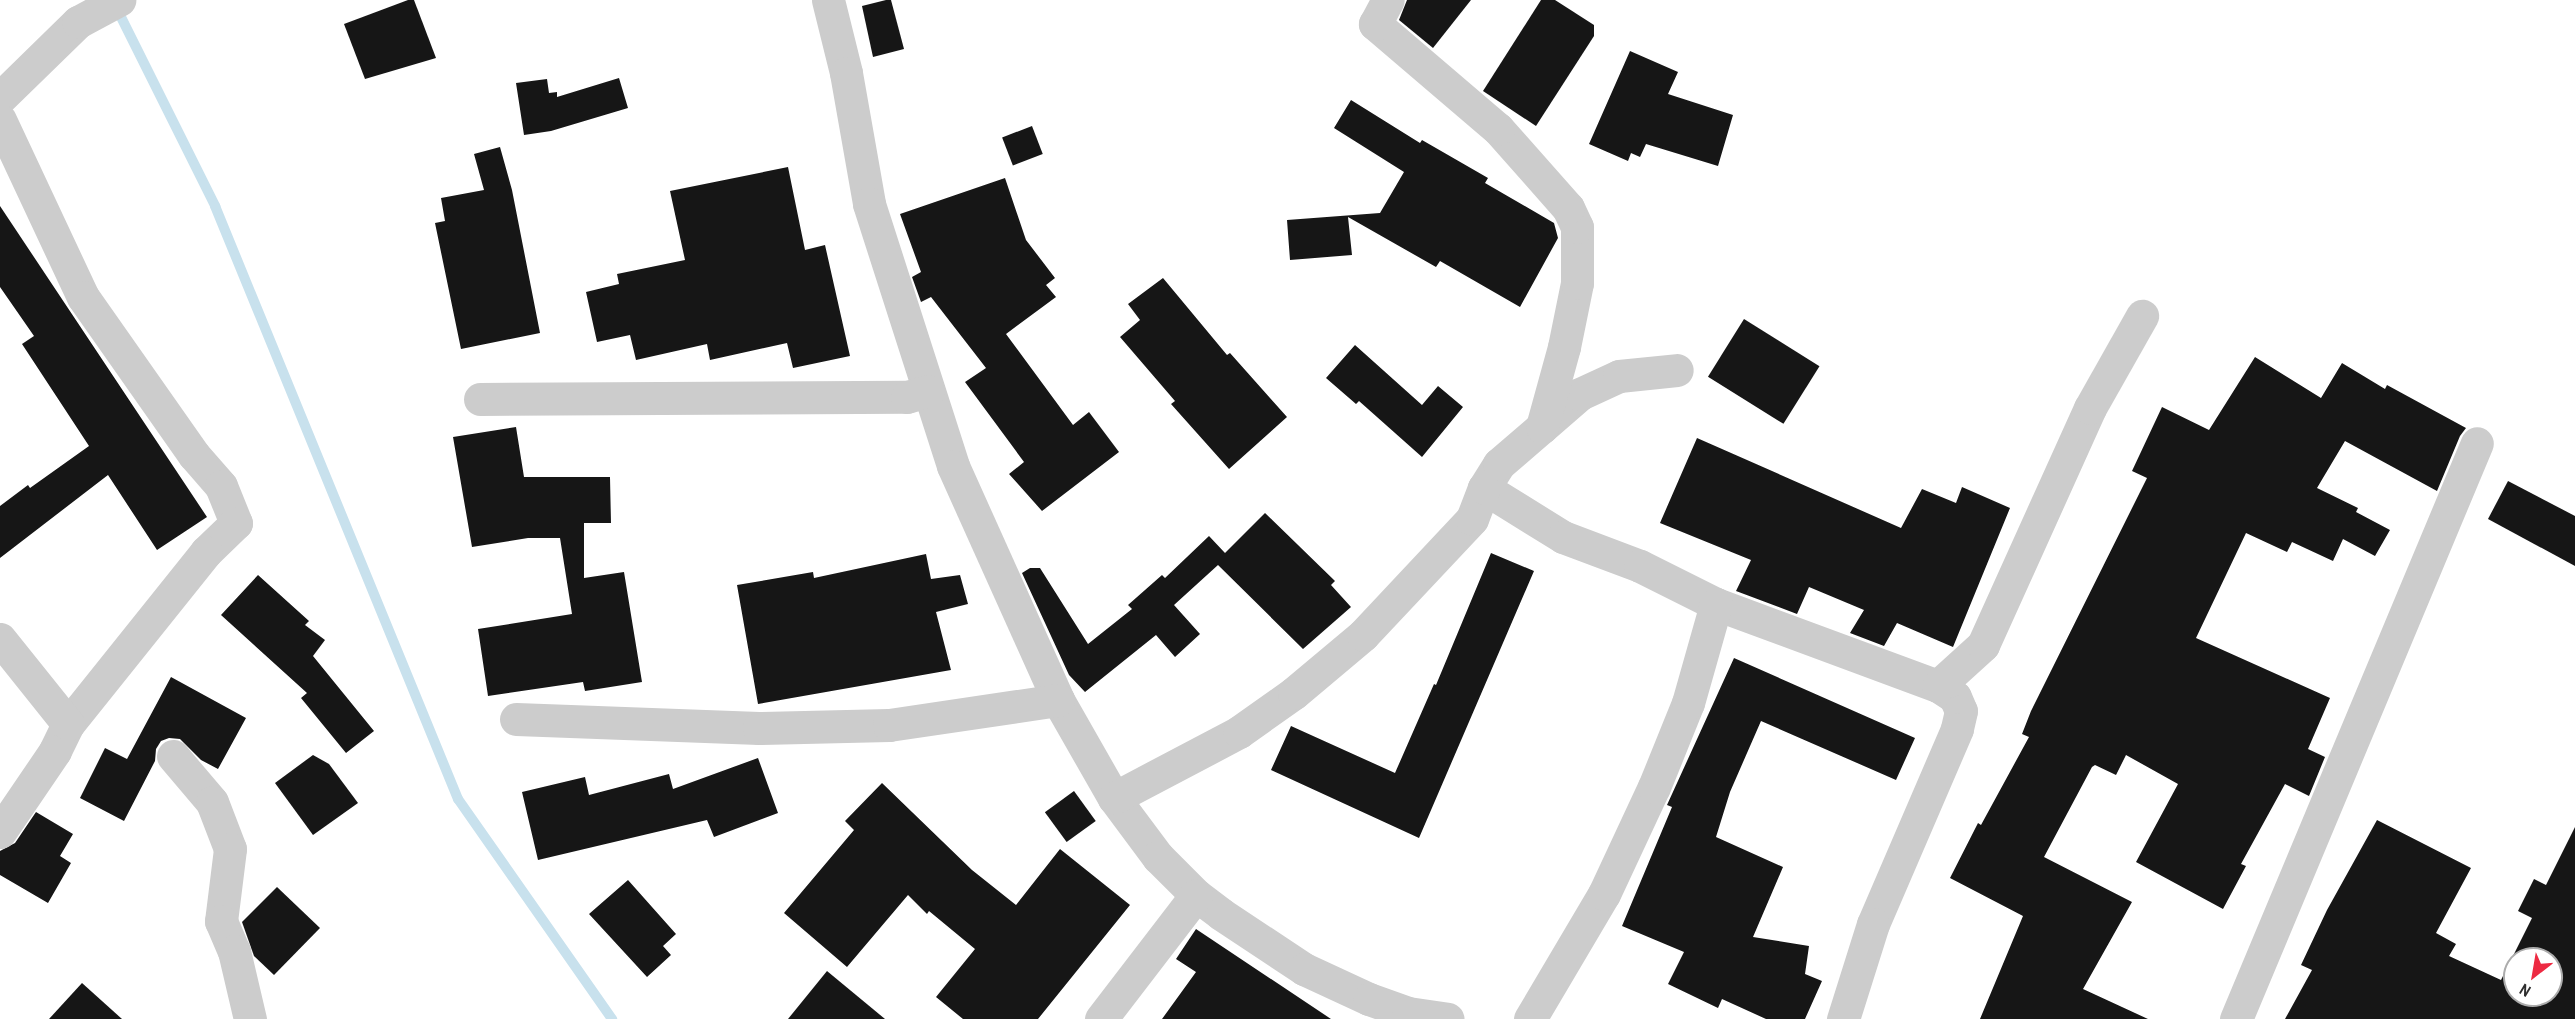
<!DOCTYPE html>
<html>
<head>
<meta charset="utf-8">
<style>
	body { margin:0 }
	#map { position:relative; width:2575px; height:1019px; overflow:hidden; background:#fff; font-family:"Archivo Narrow",sans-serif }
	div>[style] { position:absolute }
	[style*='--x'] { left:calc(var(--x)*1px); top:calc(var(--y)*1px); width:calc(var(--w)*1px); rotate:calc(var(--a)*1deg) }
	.stream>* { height:10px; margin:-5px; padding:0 5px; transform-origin:5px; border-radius:5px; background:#c8e1ed }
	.building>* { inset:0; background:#161616; transform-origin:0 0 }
	.street>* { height:33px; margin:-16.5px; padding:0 16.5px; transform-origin:16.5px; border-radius:16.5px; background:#ccc }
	span { translate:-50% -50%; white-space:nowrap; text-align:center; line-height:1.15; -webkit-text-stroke:6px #fff; paint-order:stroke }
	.north { position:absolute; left:2503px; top:947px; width:60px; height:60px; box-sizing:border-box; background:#fff; border:2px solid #acacac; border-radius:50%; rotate:211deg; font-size:16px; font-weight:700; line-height:24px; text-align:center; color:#2f2f2f }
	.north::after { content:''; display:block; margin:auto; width:21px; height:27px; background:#ed2a42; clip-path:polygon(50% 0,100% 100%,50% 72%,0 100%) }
</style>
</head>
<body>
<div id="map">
	<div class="stream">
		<i style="--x:115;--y:5;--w:225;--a:63.5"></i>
		<i style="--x:215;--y:206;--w:641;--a:67.72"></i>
		<i style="--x:458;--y:799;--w:269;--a:55"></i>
	</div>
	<div class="building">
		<i style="clip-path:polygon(408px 0,414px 0,436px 58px,365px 79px,344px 24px)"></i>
		<i style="clip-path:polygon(886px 0,891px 0,904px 49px,873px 57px,862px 6px)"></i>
		<i style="clip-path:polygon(1407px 0,1471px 0,1433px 48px,1399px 20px)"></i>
		<i style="clip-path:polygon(1541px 0,1555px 0,1594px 25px,1594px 36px,1536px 126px,1483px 91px)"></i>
		<i style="clip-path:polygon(1630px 51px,1678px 72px,1668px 94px,1733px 115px,1718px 166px,1646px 144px,1640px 157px,1631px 153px,1628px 161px,1589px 144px)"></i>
		<i style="clip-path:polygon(619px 78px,628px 108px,551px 131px,524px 135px,516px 83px,547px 79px,549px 93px,557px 92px,557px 97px)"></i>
		<i style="clip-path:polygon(1351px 100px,1420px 143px,1422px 140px,1488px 178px,1485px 183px,1554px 223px,1558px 238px,1520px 307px,1440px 261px,1436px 267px,1348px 217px,1352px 255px,1290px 260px,1287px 220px,1380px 213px,1404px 172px,1334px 128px)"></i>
		<i style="left:1032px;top:126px;width:30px;height:32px;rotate:69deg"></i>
		<i style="clip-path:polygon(500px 147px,512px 190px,540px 333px,461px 349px,435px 223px,445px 221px,441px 198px,484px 190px,474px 154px)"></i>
		<i style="clip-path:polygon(788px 167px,805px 250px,825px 245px,850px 356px,793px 368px,787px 343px,710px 360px,707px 344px,636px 360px,630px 335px,597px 342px,586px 292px,619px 284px,617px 274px,685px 260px,670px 191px)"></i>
		<i style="clip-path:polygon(1005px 178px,1026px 240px,1055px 278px,1046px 285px,1056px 297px,1006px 334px,1073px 425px,1089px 412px,1119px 452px,1042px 511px,1009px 474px,1024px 462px,965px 382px,986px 368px,931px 297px,921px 302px,912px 277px,921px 272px,900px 214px)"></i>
		<i style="clip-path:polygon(0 206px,207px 517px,157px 550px,108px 475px,0 558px,0 506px,28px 485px,30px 488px,89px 446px,22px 344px,34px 336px,0 287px)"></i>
		<i style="clip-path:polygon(1163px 278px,1227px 355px,1230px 353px,1287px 417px,1229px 469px,1171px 404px,1175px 401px,1120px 337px,1140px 320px,1128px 304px)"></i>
		<i style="left:1744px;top:319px;width:89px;height:68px;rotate:32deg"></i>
		<i style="clip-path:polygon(1355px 345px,1422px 405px,1438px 386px,1463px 407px,1422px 457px,1359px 401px,1356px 404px,1326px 378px)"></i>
		<i style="clip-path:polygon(2255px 357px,2321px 398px,2342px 363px,2385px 389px,2387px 385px,2466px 428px,2460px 436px,2437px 491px,2345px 441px,2317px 488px,2358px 508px,2356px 512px,2390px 530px,2375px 556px,2343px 539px,2333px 561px,2292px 542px,2287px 552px,2246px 533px,2196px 638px,2330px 698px,2308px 749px,2325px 757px,2309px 796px,2285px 784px,2241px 864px,2246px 866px,2223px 909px,2136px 862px,2178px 784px,2126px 755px,2116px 775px,2095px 765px,2092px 767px,2044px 857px,2132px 902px,2083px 989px,2148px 1019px,1980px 1019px,2023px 916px,1950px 878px,1978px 823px,1981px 825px,2029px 737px,2022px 734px,2031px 711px,2147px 478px,2132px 471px,2162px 407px,2209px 430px)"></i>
		<i style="clip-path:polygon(516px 427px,524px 477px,610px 477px,611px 523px,584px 523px,584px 578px,624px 572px,642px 682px,585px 691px,583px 682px,488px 696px,478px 629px,572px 614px,560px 538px,528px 538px,472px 547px,453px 437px)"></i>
		<i style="clip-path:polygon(1697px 438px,1901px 528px,1922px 489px,1956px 503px,1962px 487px,2010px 508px,1953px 647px,1897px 623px,1884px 646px,1850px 633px,1864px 610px,1809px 587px,1797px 614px,1736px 591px,1751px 560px,1660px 523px)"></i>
		<i style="clip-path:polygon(2508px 481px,2575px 516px,2575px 566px,2488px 519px)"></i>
		<i style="clip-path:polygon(1265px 513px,1335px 581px,1331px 585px,1351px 607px,1303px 649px,1218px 565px,1174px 605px,1200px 634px,1175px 657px,1156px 635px,1085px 692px,1069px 675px,1022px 573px,1030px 568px,1040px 568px,1088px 644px,1132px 609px,1128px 605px,1162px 575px,1165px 578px,1209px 536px,1225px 553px)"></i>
		<i style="clip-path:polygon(1491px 553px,1534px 571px,1419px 838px,1271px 770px,1291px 726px,1395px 773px,1434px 684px,1436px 685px)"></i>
		<i style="clip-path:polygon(926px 554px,931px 579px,960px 575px,968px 604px,936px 612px,951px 670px,758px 704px,737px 585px,813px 572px,814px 578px)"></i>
		<i style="clip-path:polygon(258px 575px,309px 621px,305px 625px,325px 640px,313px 656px,374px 731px,346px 753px,301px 698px,307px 693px,221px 615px)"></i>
		<i style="clip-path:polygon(1734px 658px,1915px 738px,1896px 780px,1761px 721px,1730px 792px,1716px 837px,1783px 867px,1753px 937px,1809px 946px,1805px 974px,1822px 981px,1805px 1019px,1766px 1019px,1722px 999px,1718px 1008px,1668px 984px,1684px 952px,1622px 926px,1672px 807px,1667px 805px)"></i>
		<i style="clip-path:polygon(171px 677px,246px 718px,218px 769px,201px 760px,180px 739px,169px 738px,161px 741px,156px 749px,155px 761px,124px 821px,80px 798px,105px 748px,127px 759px)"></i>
		<i style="clip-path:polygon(313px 755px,329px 764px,358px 803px,313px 835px,275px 783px)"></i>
		<i style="clip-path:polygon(758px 758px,778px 813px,714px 837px,707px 820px,538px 860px,522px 792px,585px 777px,589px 795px,669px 774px,673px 789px)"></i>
		<i style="clip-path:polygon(882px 783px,972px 870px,1016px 905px,1060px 849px,1130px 905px,1038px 1019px,963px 1019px,936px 997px,975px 949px,929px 911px,927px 914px,908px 895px,847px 967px,784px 913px,854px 830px,845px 821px)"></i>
		<i style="left:1074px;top:791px;width:37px;height:36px;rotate:54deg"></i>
		<i style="clip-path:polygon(36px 812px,73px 834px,60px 856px,71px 863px,48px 903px,0 875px,0 851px,15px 843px)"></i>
		<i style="clip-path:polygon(evenodd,2377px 820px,2471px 868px,2436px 933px,2456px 944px,2449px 956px,2501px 980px,2532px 918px,2518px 911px,2534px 879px,2546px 885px,2575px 827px,2575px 1019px,2285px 1019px,2312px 970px,2301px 965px,2327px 910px,2377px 820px,2515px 959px,2551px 959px,2551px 995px,2515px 995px,2515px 959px)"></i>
		<i style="clip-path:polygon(628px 880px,676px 934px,663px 946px,671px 955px,647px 977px,589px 914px)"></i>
		<i style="clip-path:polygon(277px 887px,320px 928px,274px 975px,254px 956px,242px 922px)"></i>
		<i style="clip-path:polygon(1196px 929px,1331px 1019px,1162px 1019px,1196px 972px,1176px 959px)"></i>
		<i style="clip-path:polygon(827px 971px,885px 1019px,788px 1019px)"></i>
		<i style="clip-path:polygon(82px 983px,122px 1019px,49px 1019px)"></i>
	</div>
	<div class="street">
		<i style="--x:828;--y:0;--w:75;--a:76.1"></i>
		<i style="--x:846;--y:73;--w:133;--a:80"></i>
		<i style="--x:869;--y:204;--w:275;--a:72.2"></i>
		<i style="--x:953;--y:466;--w:256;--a:65.8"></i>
		<i style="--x:1058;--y:700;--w:113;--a:60.3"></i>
		<i style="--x:1114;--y:798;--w:74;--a:53.3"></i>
		<i style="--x:1158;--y:857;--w:54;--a:45"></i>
		<i style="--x:1196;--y:895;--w:31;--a:37"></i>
		<i style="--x:1221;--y:914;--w:100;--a:33.5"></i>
		<i style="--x:1304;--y:969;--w:72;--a:24.8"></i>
		<i style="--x:1369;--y:999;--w:41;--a:19.7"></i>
		<i style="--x:1408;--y:1013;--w:40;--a:8.5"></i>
		<i style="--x:0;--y:98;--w:109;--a:-44.3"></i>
		<i style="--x:78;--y:22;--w:47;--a:-28.2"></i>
		<i style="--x:0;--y:120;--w:195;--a:64.9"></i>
		<i style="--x:83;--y:297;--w:193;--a:54.9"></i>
		<i style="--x:194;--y:455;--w:41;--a:48.9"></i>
		<i style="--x:221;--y:486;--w:40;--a:68"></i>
		<i style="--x:236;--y:523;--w:42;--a:136"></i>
		<i style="--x:206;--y:552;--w:221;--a:128.7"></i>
		<i style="--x:68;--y:724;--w:30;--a:116"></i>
		<i style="--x:55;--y:751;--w:98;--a:124.2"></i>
		<i style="--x:480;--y:399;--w:427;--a:-0.3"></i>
		<i style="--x:907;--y:397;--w:22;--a:-16"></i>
		<i style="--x:1542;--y:427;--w:50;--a:-41"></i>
		<i style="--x:1580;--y:394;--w:43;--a:-24.8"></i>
		<i style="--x:1619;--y:376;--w:58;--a:-5.9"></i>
		<i style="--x:1484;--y:488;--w:93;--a:31.8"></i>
		<i style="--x:1563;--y:537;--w:82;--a:20.6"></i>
		<i style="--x:1640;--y:566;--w:85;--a:26.6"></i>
		<i style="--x:1716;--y:604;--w:237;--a:20.3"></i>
		<i style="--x:1938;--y:686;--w:20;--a:33"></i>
		<i style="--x:1955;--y:697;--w:15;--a:67"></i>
		<i style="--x:1961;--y:711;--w:18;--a:103"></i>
		<i style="--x:1957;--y:729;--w:212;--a:113.3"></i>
		<i style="--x:1873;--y:924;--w:100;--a:107.5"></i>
		<i style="--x:0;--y:639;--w:109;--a:51.3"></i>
		<i style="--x:1938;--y:686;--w:61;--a:-42.3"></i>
		<i style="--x:1983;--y:645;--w:260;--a:-65.7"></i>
		<i style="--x:2090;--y:408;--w:106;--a:-60.5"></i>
		<i style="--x:516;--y:719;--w:243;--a:2.1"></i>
		<i style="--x:759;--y:728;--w:130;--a:-1.3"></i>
		<i style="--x:889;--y:725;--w:171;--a:-8.4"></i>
		<i style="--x:173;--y:756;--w:60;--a:49.7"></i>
		<i style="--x:212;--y:802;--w:50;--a:69"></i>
		<i style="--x:230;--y:849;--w:73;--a:97.1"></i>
		<i style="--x:221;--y:921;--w:33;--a:67"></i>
		<i style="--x:234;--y:951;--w:70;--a:76.8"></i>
		<i style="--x:1114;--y:798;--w:141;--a:-27.8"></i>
		<i style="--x:1239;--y:732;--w:67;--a:-35.3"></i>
		<i style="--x:1294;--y:693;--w:90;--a:-40"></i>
		<i style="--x:1363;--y:635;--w:159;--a:-46.8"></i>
		<i style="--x:1472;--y:519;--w:33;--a:-69"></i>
		<i style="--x:1484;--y:488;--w:28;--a:-58"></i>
		<i style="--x:1499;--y:464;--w:57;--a:-40.7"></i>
		<i style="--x:1542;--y:427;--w:83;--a:-74.6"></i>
		<i style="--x:1564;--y:347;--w:65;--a:-78.5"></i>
		<i style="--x:1577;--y:283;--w:56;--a:-90"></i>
		<i style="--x:1577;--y:227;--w:21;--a:-115"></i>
		<i style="--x:1568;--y:208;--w:106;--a:-131.5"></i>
		<i style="--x:1498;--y:129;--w:162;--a:-139.5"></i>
		<i style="--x:1375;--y:24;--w:27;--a:-62"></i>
		<i style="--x:1101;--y:1019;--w:156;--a:-52.5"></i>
		<i style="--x:1530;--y:1019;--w:145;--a:-59.4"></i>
		<i style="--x:1604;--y:894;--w:118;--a:-65"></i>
		<i style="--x:1654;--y:787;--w:91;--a:-68"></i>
		<i style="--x:1688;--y:703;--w:103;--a:-74.2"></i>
		<i style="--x:2236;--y:1019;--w:624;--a:-67.3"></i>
	</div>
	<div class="north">N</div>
</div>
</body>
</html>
